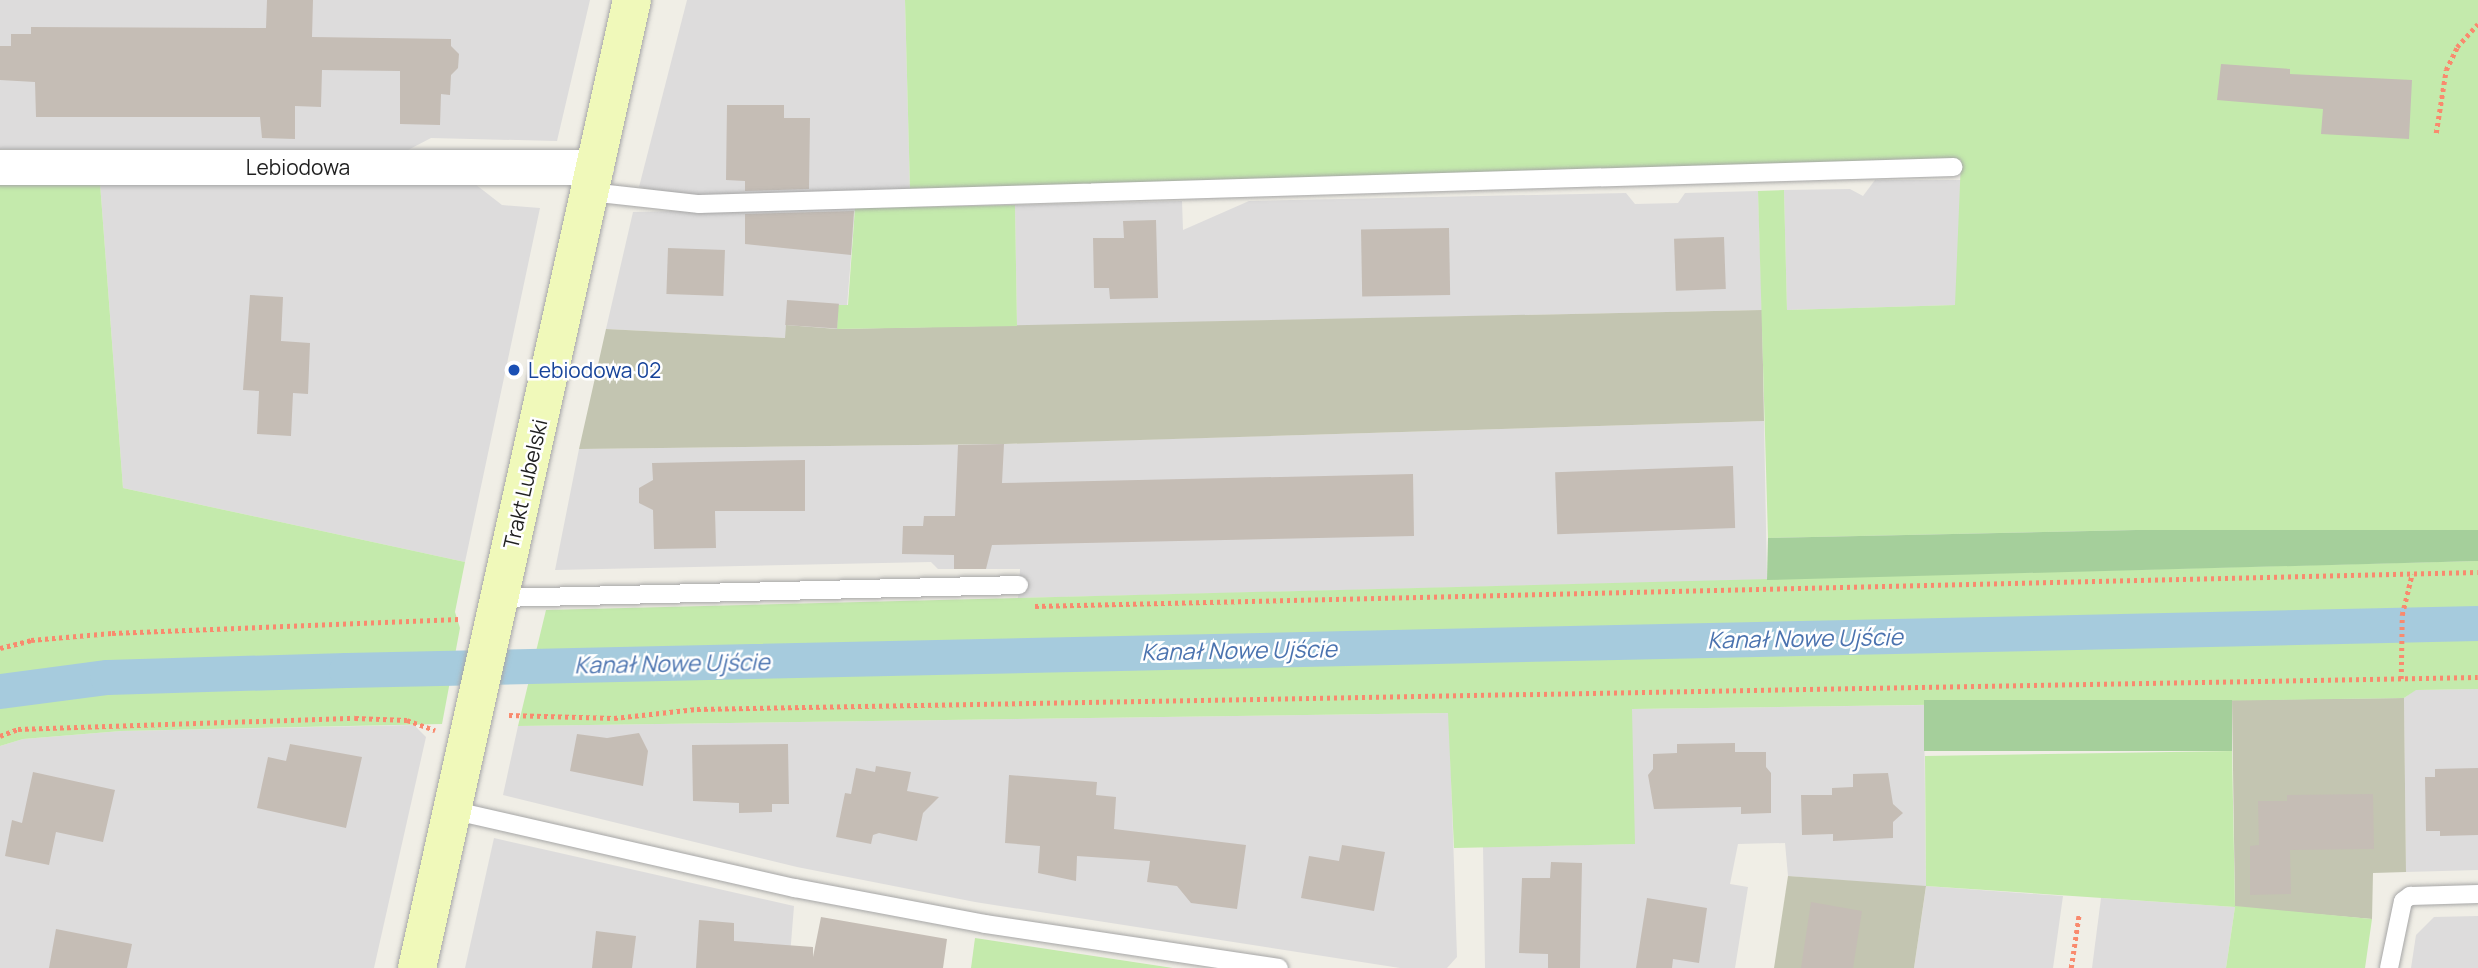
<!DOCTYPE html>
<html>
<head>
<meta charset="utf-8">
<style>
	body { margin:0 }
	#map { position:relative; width:2478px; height:968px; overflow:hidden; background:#f0eee6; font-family:Manrope,sans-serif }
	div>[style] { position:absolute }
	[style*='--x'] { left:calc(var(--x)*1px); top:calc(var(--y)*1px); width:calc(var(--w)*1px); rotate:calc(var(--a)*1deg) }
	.residential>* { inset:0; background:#dddcdc }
	.construction>* { inset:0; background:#c3c5b1 }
	.grass>* { inset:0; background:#c4eaac }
	.forest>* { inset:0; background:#a5cf9b; transform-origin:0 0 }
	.canal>* { height:35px; margin:-17.5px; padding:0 17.5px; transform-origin:17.5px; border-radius:17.5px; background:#a6cbdd }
	.building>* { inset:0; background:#c5bdb5; transform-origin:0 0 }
	.path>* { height:4.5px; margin-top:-2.25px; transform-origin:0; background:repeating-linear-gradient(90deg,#f98a6e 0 3.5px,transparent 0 7px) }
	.roads { filter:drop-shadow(0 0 2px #a6a6a6) drop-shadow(0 0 2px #a6a6a6) }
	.lane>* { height:18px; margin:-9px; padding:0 9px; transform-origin:9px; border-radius:9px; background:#fff }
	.street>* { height:35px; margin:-17.5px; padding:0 17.5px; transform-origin:17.5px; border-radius:17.5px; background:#fff }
	.secondary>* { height:38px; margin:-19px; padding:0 19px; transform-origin:19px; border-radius:19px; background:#f0f9ba }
	.dots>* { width:19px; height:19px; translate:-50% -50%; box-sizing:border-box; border:4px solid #fff; border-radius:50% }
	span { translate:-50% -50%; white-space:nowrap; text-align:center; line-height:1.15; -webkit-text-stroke:5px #fff; paint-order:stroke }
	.street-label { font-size:21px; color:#1f1f1f }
	.transit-label { font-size:21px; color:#164399 }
	.left { translate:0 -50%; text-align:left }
	.water-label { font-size:23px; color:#4b73af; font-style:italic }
</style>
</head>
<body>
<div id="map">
	<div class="residential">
		<i style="clip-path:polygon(0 0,590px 0,557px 141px,431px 138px,408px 150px,0 149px)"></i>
		<i style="clip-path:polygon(687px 0,905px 0,910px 190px,685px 197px,639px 187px)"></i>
		<i style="clip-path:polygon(1875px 180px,1962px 180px,1956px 305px,1787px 310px,1784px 190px,1850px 189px,1863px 196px)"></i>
		<i style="clip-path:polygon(100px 183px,475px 184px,502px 205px,540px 208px,465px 562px,123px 488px)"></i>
		<i style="clip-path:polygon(1758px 191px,1762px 310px,1017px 326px,1015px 205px,1182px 201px,1183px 230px,1249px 201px,1626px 193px,1635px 204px,1678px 203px,1685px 193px)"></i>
		<i style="clip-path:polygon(809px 208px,855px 208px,847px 306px,838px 306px,837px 329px,786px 325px,786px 338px,606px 329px,633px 212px)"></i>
		<i style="clip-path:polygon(1764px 421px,1767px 580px,1018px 598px,1020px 569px,938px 569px,931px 562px,555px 570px,579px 449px,1003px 444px)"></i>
		<i style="clip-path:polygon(2478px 689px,2478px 870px,2406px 872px,2404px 698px,2415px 690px)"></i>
		<i style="clip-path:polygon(1924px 705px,1926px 886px,2063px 896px,2053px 968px,1914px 968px,1926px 887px,1788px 876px,1785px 843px,1738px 844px,1730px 884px,1748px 887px,1735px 968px,1485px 968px,1483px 847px,1634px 844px,1631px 709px)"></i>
		<i style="clip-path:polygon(1449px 713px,1457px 957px,1447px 968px,1400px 968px,975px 902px,797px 867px,503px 795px,518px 726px)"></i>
		<i style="clip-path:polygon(414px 725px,426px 737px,374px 968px,0 968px,0 746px,23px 739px,121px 731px)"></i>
		<i style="clip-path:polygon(494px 838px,794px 906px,789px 968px,465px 968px)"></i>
		<i style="clip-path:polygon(2101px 898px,2235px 907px,2226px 968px,2092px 968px)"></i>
		<i style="clip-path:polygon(2478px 916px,2478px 968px,2411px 968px,2416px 935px,2434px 917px)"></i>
	</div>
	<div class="construction">
		<i style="clip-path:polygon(1762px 310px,1764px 421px,1004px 444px,579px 449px,606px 329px,785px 338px,786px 325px,837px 329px)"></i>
		<i style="clip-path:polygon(2404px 698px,2406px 872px,2373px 873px,2372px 919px,2235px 907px,2232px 700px)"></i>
		<i style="clip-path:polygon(1788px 876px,1926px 886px,1914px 968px,1774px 968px)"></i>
	</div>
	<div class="grass">
		<i style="clip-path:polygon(905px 0,2478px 0,2478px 530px,2136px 530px,1768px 538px,1758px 191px,1784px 190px,1787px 310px,1955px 305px,1961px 160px,910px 190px)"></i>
		<i style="clip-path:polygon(0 183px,100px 183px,123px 488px,465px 562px,455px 612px,460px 628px,442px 724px,121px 731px,23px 739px,0 746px)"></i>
		<i style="clip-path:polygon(1015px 205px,1017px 326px,837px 329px,838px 305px,848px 305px,855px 208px)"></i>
		<i style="clip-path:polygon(2478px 561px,2478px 689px,2416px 690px,2404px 698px,1632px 709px,1635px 844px,1454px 848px,1448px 713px,518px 726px,546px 610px)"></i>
		<i style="clip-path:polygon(2232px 751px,2235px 906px,2372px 919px,2365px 968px,2226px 968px,2235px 907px,1926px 886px,1925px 756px)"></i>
		<i style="clip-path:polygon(975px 938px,1173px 968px,971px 968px)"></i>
	</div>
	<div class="forest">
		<i style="clip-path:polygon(2136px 530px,2478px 530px,2478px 561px,1767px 580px,1768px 538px)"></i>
		<i style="left:2232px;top:700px;width:51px;height:308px;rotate:90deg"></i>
	</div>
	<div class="canal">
		<i style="--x:0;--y:691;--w:108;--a:-7.5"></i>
		<i style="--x:107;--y:677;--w:239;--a:-1.7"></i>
		<i style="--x:346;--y:670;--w:2133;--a:-1.26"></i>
	</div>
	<div class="building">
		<i style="clip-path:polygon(267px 0,313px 0,312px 37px,451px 39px,451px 46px,459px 54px,458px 68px,451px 75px,450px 95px,441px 94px,440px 125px,400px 124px,400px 71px,322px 70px,321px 107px,295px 106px,295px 139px,262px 138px,260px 117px,36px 117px,35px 82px,0 80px,0 46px,11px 46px,11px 34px,31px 34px,31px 27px,266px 28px)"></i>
		<i style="clip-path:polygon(2221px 64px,2290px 69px,2290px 74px,2412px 80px,2409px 139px,2321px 134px,2323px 109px,2217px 100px)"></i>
		<i style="clip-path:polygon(727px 105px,784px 105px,784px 118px,810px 118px,809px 189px,745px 191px,745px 181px,726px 180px)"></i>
		<i style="clip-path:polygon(854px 211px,851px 255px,745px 244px,745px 214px)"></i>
		<i style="clip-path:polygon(1156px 220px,1158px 298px,1110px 299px,1109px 288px,1094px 288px,1093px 238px,1124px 238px,1123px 221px)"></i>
		<i style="left:1449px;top:228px;width:67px;height:88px;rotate:89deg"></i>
		<i style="left:1724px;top:237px;width:52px;height:50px;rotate:88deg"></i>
		<i style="left:668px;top:248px;width:57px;height:46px;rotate:2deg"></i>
		<i style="clip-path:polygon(250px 295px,283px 297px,281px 341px,310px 343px,308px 394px,293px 393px,291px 436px,257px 434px,259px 391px,243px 390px)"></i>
		<i style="left:787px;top:300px;width:52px;height:25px;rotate:4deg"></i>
		<i style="clip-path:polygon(1004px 444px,1002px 483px,1413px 474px,1414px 536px,992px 545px,986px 569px,954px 569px,954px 555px,902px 554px,903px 526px,923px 526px,924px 516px,955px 516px,958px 445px)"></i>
		<i style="clip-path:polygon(805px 460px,805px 511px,715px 511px,716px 548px,654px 549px,653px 510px,639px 503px,639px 488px,653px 480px,652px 463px)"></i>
		<i style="left:1733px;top:466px;width:62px;height:178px;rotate:88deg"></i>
		<i style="clip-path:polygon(639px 733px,648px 751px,643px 786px,570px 771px,577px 734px,607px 738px)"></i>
		<i style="clip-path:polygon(1735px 743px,1735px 752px,1766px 752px,1766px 767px,1771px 773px,1771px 813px,1741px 814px,1741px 807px,1654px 809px,1648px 775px,1653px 769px,1653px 754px,1677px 753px,1677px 744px)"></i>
		<i style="clip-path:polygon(290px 744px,362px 757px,346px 828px,257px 808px,268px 757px,286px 761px)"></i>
		<i style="clip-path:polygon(788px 744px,789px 804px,772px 804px,772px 812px,739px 813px,739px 803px,693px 801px,692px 745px)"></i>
		<i style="clip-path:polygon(876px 766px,911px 772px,907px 791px,939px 797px,923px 813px,917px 841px,879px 833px,873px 835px,871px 844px,836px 837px,845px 793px,851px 794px,856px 768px,875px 772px)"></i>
		<i style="clip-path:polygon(2478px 768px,2478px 835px,2440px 836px,2440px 831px,2426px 831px,2425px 777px,2435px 777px,2435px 769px)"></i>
		<i style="clip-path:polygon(33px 772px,115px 790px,103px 842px,56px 832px,49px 865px,5px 856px,12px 820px,22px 823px)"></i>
		<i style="clip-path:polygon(1888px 773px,1893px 804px,1903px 813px,1893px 822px,1893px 838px,1833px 841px,1833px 834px,1802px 835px,1801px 795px,1832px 795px,1832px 788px,1853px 787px,1853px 774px)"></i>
		<i style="clip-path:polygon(1009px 775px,1097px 782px,1096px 795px,1116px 797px,1114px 829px,1246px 845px,1237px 909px,1191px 903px,1177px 886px,1147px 882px,1150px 861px,1077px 856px,1076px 881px,1038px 873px,1040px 846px,1005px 843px)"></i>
		<i style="clip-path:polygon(2373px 794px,2374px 849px,2290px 850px,2291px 894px,2250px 895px,2250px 846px,2259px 845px,2258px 801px,2287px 801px,2287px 795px)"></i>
		<i style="clip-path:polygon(1342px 845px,1385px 852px,1374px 911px,1301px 898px,1309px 856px,1339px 861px)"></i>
		<i style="clip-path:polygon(1551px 862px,1582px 863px,1580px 968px,1548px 968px,1548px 954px,1519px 953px,1522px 878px,1550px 878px)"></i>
		<i style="clip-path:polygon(1647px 898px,1707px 908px,1699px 963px,1673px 959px,1672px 968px,1636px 968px)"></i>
		<i style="clip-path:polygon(1811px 902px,1862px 911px,1853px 968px,1801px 968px)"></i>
		<i style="clip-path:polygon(821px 917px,947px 939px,943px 968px,696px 968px,699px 920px,734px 923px,734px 941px,813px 947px,813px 957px)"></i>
		<i style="clip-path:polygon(56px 929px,132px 944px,127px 968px,49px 968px)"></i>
		<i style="clip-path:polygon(596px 931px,636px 936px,632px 968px,592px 968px)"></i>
	</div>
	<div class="path">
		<i style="--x:2436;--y:133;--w:64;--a:-81"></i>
		<i style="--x:2446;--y:70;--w:25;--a:-64"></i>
		<i style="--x:2457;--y:47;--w:31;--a:-48"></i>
		<i style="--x:1035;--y:606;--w:1443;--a:-1.35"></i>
		<i style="--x:0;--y:648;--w:32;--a:-14"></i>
		<i style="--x:31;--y:640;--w:81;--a:-4.9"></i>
		<i style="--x:112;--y:633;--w:347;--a:-2.3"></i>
		<i style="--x:2401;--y:679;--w:64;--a:-89.1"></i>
		<i style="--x:2402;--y:615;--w:42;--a:-76.3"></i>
		<i style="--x:509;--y:715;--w:105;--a:1.6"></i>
		<i style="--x:614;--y:718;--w:83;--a:-6.2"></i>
		<i style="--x:697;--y:709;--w:1781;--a:-1.03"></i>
		<i style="--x:0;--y:736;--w:19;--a:-21"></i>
		<i style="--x:18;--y:729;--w:337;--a:-1.9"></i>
		<i style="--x:355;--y:718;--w:52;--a:2.2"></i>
		<i style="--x:407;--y:720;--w:30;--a:20"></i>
		<i style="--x:2071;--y:968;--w:55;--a:-81.6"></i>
	</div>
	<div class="roads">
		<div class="lane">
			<i style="--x:590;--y:192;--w:110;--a:6.3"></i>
			<i style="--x:699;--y:204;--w:1255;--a:-1.69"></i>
			<i style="--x:500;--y:598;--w:519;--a:-1.43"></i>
			<i style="--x:451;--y:810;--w:353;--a:12.8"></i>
			<i style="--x:795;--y:888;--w:193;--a:10.7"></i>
			<i style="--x:985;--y:924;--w:297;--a:8.5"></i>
			<i style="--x:2389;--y:968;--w:68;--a:-78.2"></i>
			<i style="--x:2403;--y:901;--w:9;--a:-36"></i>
			<i style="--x:2410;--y:896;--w:68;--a:-1.7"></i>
		</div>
		<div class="street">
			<i style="--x:0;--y:167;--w:596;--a:0"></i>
		</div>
		<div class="secondary">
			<i style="--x:417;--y:968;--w:992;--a:-77.48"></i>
		</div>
	</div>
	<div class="dots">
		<i style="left:514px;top:370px;background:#1a4fb4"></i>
	</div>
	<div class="street-label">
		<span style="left:298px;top:167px">Lebiodowa</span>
		<span style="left:525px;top:484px;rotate:-77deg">Trakt Lubelski</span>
	</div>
	<div class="transit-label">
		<span class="left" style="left:528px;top:370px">Lebiodowa 02</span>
	</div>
	<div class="water-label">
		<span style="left:1805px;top:638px;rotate:-1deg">Kanał Nowe Ujście</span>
		<span style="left:1239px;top:650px;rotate:-1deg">Kanał Nowe Ujście</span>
		<span style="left:672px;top:663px;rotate:-1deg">Kanał Nowe Ujście</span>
	</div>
</div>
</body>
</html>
